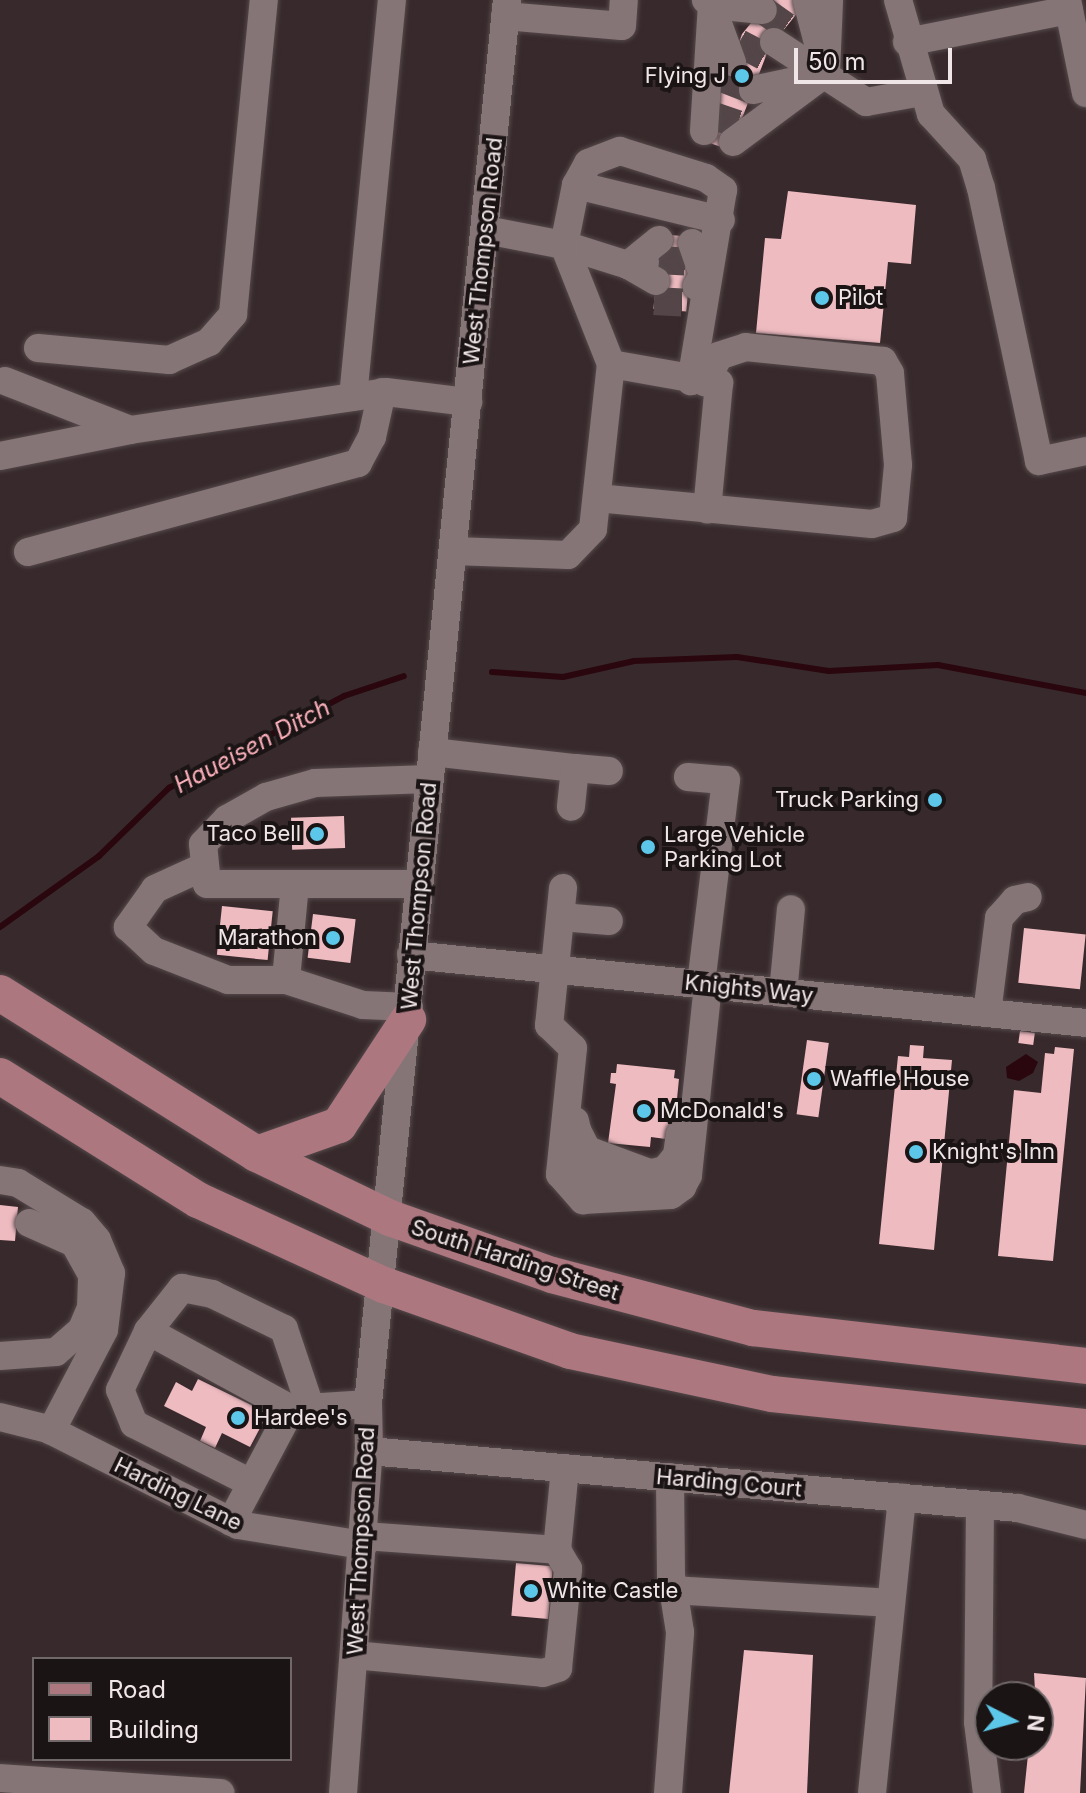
<!DOCTYPE html>
<html>
<head>
<meta charset="utf-8">
<style>
	body { margin:0 }
	#map { position:relative; width:1086px; height:1793px; overflow:hidden; background:#382a2c; font-family:Inter,sans-serif }
	div>[style] { position:absolute }
	[style*='--x'] { left:calc(var(--x)*1px); top:calc(var(--y)*1px); width:calc(var(--w)*1px); rotate:calc(var(--a)*1deg) }
	.water>* { inset:0; background:#2a070f }
	.stream>* { height:6px; margin:-3px; padding:0 3px; transform-origin:3px; border-radius:3px; background:#2a070f }
	.building>* { inset:0; background:#eebbc1; transform-origin:0 0 }
	.minor-tunnel>* { height:28px; margin-top:-14px; transform-origin:0; background:repeating-linear-gradient(90deg,#544648 0 28px,transparent 0 42px) }
	.roads { filter:drop-shadow(0 0 2px #55494b) drop-shadow(0 0 2px #55494b) }
	.minor>* { height:28px; margin:-14px; padding:0 14px; transform-origin:14px; border-radius:14px; background:#867577 }
	.major>* { height:36px; margin:-18px; padding:0 18px; transform-origin:18px; border-radius:18px; background:#ad777f }
	.dots>* { width:22px; height:22px; translate:-50% -50%; box-sizing:border-box; border:4px solid #1b1415; border-radius:50% }
	span { translate:-50% -50%; white-space:nowrap; text-align:center; line-height:1.15; -webkit-text-stroke:8px #1b1415; paint-order:stroke }
	.poi-label { font-size:22px; color:#f0e6e7 }
	.right { translate:-100% -50%; text-align:right }
	.left { translate:0 -50%; text-align:left }
	.street-label { font-size:22px; color:#f0e6e7 }
	.water-label { font-size:24px; color:#f9aeb8; font-style:italic }
	.legend { position:absolute; left:32px; top:1657px; width:260px; height:104px; box-sizing:border-box; background:#1b1415; border:2px solid #706869; margin:0; padding:10px 14px; list-style:none; font-size:24px; color:#f0e6e7 }
	.legend li { display:flex; align-items:center; gap:16px; height:40px }
	.legend b { width:40px; border:2px solid #706869 }
	.north { position:absolute; left:974px; top:1681px; width:80px; height:80px; box-sizing:border-box; background:#1b1415; border:2px solid #706869; border-radius:50%; rotate:96deg; font-size:22px; font-weight:700; line-height:32px; text-align:center; color:#f0e6e7 }
	.north::after { content:''; display:block; margin:auto; width:28px; height:36px; background:#5cc7e8; clip-path:polygon(50% 0,100% 100%,50% 72%,0 100%) }
	.scale { position:absolute; left:794px; top:48px; width:158px; height:36px; box-sizing:border-box; border:4px solid #f0e6e7; border-top:0; padding-left:10px; font-size:24px; line-height:28px; white-space:nowrap; color:#f0e6e7; -webkit-text-stroke:6px #1b1415; paint-order:stroke }
</style>
</head>
<body>
<div id="map">
	<div class="water">
		<i style="clip-path:polygon(1026px 1054px,1038px 1062px,1033px 1073px,1019px 1081px,1007px 1078px,1006px 1067px)"></i>
	</div>
	<div class="stream">
		<i style="--x:492;--y:672;--w:71;--a:4"></i>
		<i style="--x:563;--y:677;--w:73;--a:-12.7"></i>
		<i style="--x:634;--y:661;--w:103;--a:-2.2"></i>
		<i style="--x:737;--y:657;--w:93;--a:8.7"></i>
		<i style="--x:829;--y:671;--w:109;--a:-3.2"></i>
		<i style="--x:938;--y:665;--w:151;--a:10.7"></i>
		<i style="--x:0;--y:927;--w:122;--a:-35.6"></i>
		<i style="--x:99;--y:856;--w:98;--a:-44.2"></i>
		<i style="--x:169;--y:788;--w:198;--a:-27.7"></i>
		<i style="--x:344;--y:696;--w:63;--a:-18.4"></i>
	</div>
	<div class="building">
		<i style="clip-path:polygon(770px 0,808px 0,769px 48px,730px 150px,701px 140px,742px 34px)"></i>
		<i style="clip-path:polygon(788px 191px,916px 205px,911px 264px,888px 262px,880px 343px,756px 333px,765px 238px,781px 239px)"></i>
		<i style="left:660px;top:234px;width:33px;height:75px;rotate:5deg"></i>
		<i style="left:344px;top:816px;width:32px;height:53px;rotate:88deg"></i>
		<i style="left:222px;top:906px;width:51px;height:49px;rotate:6deg"></i>
		<i style="left:313px;top:914px;width:43px;height:44px;rotate:7deg"></i>
		<i style="left:1024px;top:928px;width:62px;height:55px;rotate:6deg"></i>
		<i style="left:1020px;top:1031px;width:15px;height:12px;rotate:8deg"></i>
		<i style="left:807px;top:1040px;width:22px;height:75px;rotate:8deg"></i>
		<i style="clip-path:polygon(910px 1045px,924px 1046px,923px 1058px,952px 1060px,934px 1250px,879px 1244px,898px 1056px,909px 1057px)"></i>
		<i style="clip-path:polygon(1055px 1047px,1074px 1049px,1053px 1261px,998px 1256px,1014px 1090px,1041px 1093px,1045px 1053px,1054px 1054px)"></i>
		<i style="clip-path:polygon(617px 1064px,675px 1070px,674px 1078px,679px 1079px,673px 1140px,651px 1137px,650px 1147px,608px 1143px,616px 1084px,610px 1083px,611px 1073px,616px 1073px)"></i>
		<i style="clip-path:polygon(0 1205px,18px 1207px,15px 1241px,0 1240px)"></i>
		<i style="clip-path:polygon(198px 1379px,268px 1413px,250px 1447px,222px 1433px,215px 1448px,200px 1441px,206px 1427px,164px 1406px,176px 1382px,192px 1391px)"></i>
		<i style="left:516px;top:1563px;width:37px;height:53px;rotate:5deg"></i>
		<i style="clip-path:polygon(744px 1650px,813px 1655px,807px 1793px,729px 1793px)"></i>
		<i style="clip-path:polygon(1034px 1673px,1086px 1678px,1080px 1793px,1024px 1793px,1029px 1745px,1038px 1745px)"></i>
	</div>
	<div class="minor-tunnel">
		<i style="--x:763;--y:10;--w:29;--a:35"></i>
		<i style="--x:739;--y:43;--w:30;--a:28"></i>
		<i style="--x:724;--y:79;--w:31;--a:21"></i>
		<i style="--x:711;--y:115;--w:31;--a:19"></i>
		<i style="--x:657;--y:260;--w:33;--a:3"></i>
		<i style="--x:654;--y:301;--w:33;--a:3"></i>
	</div>
	<div class="roads">
		<div class="minor">
			<i style="--x:898;--y:0;--w:119;--a:73.9"></i>
			<i style="--x:931;--y:114;--w:61;--a:47.7"></i>
			<i style="--x:972;--y:159;--w:30;--a:73"></i>
			<i style="--x:981;--y:188;--w:279;--a:78"></i>
			<i style="--x:1039;--y:461;--w:48;--a:-12"></i>
			<i style="--x:1067;--y:0;--w:95;--a:78.5"></i>
			<i style="--x:807;--y:1;--w:48;--a:75.4"></i>
			<i style="--x:505;--y:16;--w:117;--a:4.9"></i>
			<i style="--x:622;--y:26;--w:26;--a:-86"></i>
			<i style="--x:716;--y:18;--w:47;--a:70"></i>
			<i style="--x:715;--y:23;--w:18;--a:-99"></i>
			<i style="--x:712;--y:5;--w:51;--a:5.6"></i>
			<i style="--x:774;--y:42;--w:110;--a:33.1"></i>
			<i style="--x:866;--y:102;--w:57;--a:-10.1"></i>
			<i style="--x:907;--y:42;--w:165;--a:-11.2"></i>
			<i style="--x:753;--y:90;--w:61;--a:-12.2"></i>
			<i style="--x:704;--y:131;--w:126;--a:-86.4"></i>
			<i style="--x:712;--y:5;--w:8;--a:-140"></i>
			<i style="--x:733;--y:142;--w:116;--a:-36.6"></i>
			<i style="--x:826;--y:73;--w:73;--a:-87.6"></i>
			<i style="--x:576;--y:185;--w:149;--a:13.6"></i>
			<i style="--x:659;--y:240;--w:40;--a:141"></i>
			<i style="--x:628;--y:265;--w:67;--a:-162.6"></i>
			<i style="--x:564;--y:245;--w:61;--a:-78.7"></i>
			<i style="--x:576;--y:185;--w:25;--a:-61"></i>
			<i style="--x:588;--y:163;--w:34;--a:-21"></i>
			<i style="--x:620;--y:151;--w:90;--a:17.4"></i>
			<i style="--x:706;--y:178;--w:21;--a:35"></i>
			<i style="--x:723;--y:190;--w:194;--a:99.5"></i>
			<i style="--x:692;--y:243;--w:34;--a:71"></i>
			<i style="--x:703;--y:275;--w:13;--a:119"></i>
			<i style="--x:645;--y:262;--w:17;--a:170"></i>
			<i style="--x:628;--y:265;--w:32;--a:30"></i>
			<i style="--x:38;--y:348;--w:132;--a:5.2"></i>
			<i style="--x:169;--y:360;--w:44;--a:-24.2"></i>
			<i style="--x:209;--y:342;--w:37;--a:-49"></i>
			<i style="--x:233;--y:314;--w:316;--a:-84.4"></i>
			<i style="--x:611;--y:364;--w:110;--a:10"></i>
			<i style="--x:719;--y:383;--w:127;--a:95.4"></i>
			<i style="--x:5;--y:381;--w:134;--a:21.4"></i>
			<i style="--x:130;--y:430;--w:259;--a:-8.4"></i>
			<i style="--x:386;--y:392;--w:83;--a:7"></i>
			<i style="--x:353;--y:397;--w:399;--a:-84.4"></i>
			<i style="--x:0;--y:456;--w:133;--a:-11.3"></i>
			<i style="--x:597;--y:498;--w:276;--a:5.4"></i>
			<i style="--x:872;--y:524;--w:22;--a:-16"></i>
			<i style="--x:893;--y:518;--w:53;--a:-84.6"></i>
			<i style="--x:898;--y:465;--w:92;--a:-95"></i>
			<i style="--x:890;--y:373;--w:14;--a:-120"></i>
			<i style="--x:883;--y:361;--w:138;--a:-174.2"></i>
			<i style="--x:746;--y:347;--w:28;--a:162"></i>
			<i style="--x:719;--y:356;--w:30;--a:118"></i>
			<i style="--x:453;--y:551;--w:115;--a:2"></i>
			<i style="--x:568;--y:555;--w:36;--a:-46"></i>
			<i style="--x:593;--y:529;--w:166;--a:-83.8"></i>
			<i style="--x:611;--y:364;--w:128;--a:-111.6"></i>
			<i style="--x:564;--y:245;--w:79;--a:-169.1"></i>
			<i style="--x:28;--y:552;--w:342;--a:-15.1"></i>
			<i style="--x:358;--y:463;--w:30;--a:-62"></i>
			<i style="--x:372;--y:437;--w:46;--a:-77.5"></i>
			<i style="--x:432;--y:752;--w:144;--a:6.4"></i>
			<i style="--x:575;--y:768;--w:39;--a:96"></i>
			<i style="--x:575;--y:768;--w:34;--a:5"></i>
			<i style="--x:688;--y:777;--w:38;--a:5"></i>
			<i style="--x:726;--y:780;--w:206;--a:97"></i>
			<i style="--x:203;--y:867;--w:53;--a:155.4"></i>
			<i style="--x:155;--y:889;--w:47;--a:125.4"></i>
			<i style="--x:128;--y:927;--w:35;--a:43"></i>
			<i style="--x:154;--y:951;--w:79;--a:21.4"></i>
			<i style="--x:228;--y:980;--w:58;--a:0"></i>
			<i style="--x:295;--y:884;--w:96;--a:95.4"></i>
			<i style="--x:286;--y:980;--w:81;--a:18"></i>
			<i style="--x:363;--y:1005;--w:46;--a:2.5"></i>
			<i style="--x:418;--y:884;--w:211;--a:180"></i>
			<i style="--x:207;--y:884;--w:40;--a:-95.7"></i>
			<i style="--x:203;--y:844;--w:35;--a:-46"></i>
			<i style="--x:227;--y:819;--w:45;--a:-29.4"></i>
			<i style="--x:266;--y:797;--w:51;--a:-15.9"></i>
			<i style="--x:315;--y:783;--w:114;--a:-2"></i>
			<i style="--x:563;--y:888;--w:138;--a:95.8"></i>
			<i style="--x:549;--y:1025;--w:33;--a:44"></i>
			<i style="--x:573;--y:1048;--w:127;--a:95.9"></i>
			<i style="--x:560;--y:1174;--w:35;--a:49"></i>
			<i style="--x:583;--y:1200;--w:88;--a:-3.3"></i>
			<i style="--x:671;--y:1195;--w:14;--a:-36"></i>
			<i style="--x:682;--y:1187;--w:13;--a:-63"></i>
			<i style="--x:688;--y:1175;--w:191;--a:-84"></i>
			<i style="--x:561;--y:917;--w:48;--a:4.8"></i>
			<i style="--x:411;--y:955;--w:678;--a:5.75"></i>
			<i style="--x:783;--y:993;--w:84;--a:-84.6"></i>
			<i style="--x:987;--y:1013;--w:96;--a:-82.8"></i>
			<i style="--x:999;--y:918;--w:24;--a:-48"></i>
			<i style="--x:1015;--y:900;--w:13;--a:-13"></i>
			<i style="--x:575;--y:1121;--w:47;--a:76.6"></i>
			<i style="--x:586;--y:1167;--w:24;--a:45"></i>
			<i style="--x:603;--y:1184;--w:64;--a:-12.7"></i>
			<i style="--x:665;--y:1170;--w:19;--a:-51"></i>
			<i style="--x:677;--y:1155;--w:21;--a:-82"></i>
			<i style="--x:578;--y:1132;--w:20;--a:63"></i>
			<i style="--x:587;--y:1150;--w:69;--a:20.3"></i>
			<i style="--x:0;--y:1180;--w:18;--a:9"></i>
			<i style="--x:18;--y:1183;--w:75;--a:31.4"></i>
			<i style="--x:82;--y:1222;--w:23;--a:50"></i>
			<i style="--x:97;--y:1240;--w:36;--a:67"></i>
			<i style="--x:111;--y:1273;--w:57;--a:97"></i>
			<i style="--x:104;--y:1330;--w:114;--a:117.7"></i>
			<i style="--x:148;--y:1331;--w:55;--a:-51.7"></i>
			<i style="--x:182;--y:1288;--w:31;--a:11"></i>
			<i style="--x:212;--y:1294;--w:80;--a:25.9"></i>
			<i style="--x:284;--y:1329;--w:84;--a:71.4"></i>
			<i style="--x:0;--y:1356;--w:56;--a:-4.1"></i>
			<i style="--x:56;--y:1352;--w:35;--a:-41"></i>
			<i style="--x:82;--y:1329;--w:23;--a:-67"></i>
			<i style="--x:91;--y:1308;--w:33;--a:-88"></i>
			<i style="--x:92;--y:1275;--w:37;--a:-119"></i>
			<i style="--x:74;--y:1243;--w:49;--a:-156"></i>
			<i style="--x:0;--y:1417;--w:49;--a:14"></i>
			<i style="--x:48;--y:1429;--w:213;--a:26.8"></i>
			<i style="--x:238;--y:1525;--w:127;--a:9.1"></i>
			<i style="--x:369;--y:1451;--w:651;--a:5.02"></i>
			<i style="--x:1018;--y:1508;--w:70;--a:14"></i>
			<i style="--x:251;--y:1483;--w:131;--a:-153.2"></i>
			<i style="--x:134;--y:1424;--w:37;--a:-112"></i>
			<i style="--x:120;--y:1390;--w:65;--a:-64.6"></i>
			<i style="--x:148;--y:1331;--w:163;--a:28.6"></i>
			<i style="--x:980;--y:1505;--w:217;--a:90.5"></i>
			<i style="--x:978;--y:1722;--w:72;--a:82.8"></i>
			<i style="--x:231;--y:1522;--w:128;--a:-62"></i>
			<i style="--x:291;--y:1409;--w:77;--a:-3.7"></i>
			<i style="--x:364;--y:1536;--w:194;--a:4.1"></i>
			<i style="--x:557;--y:1550;--w:82;--a:-84.4"></i>
			<i style="--x:673;--y:1590;--w:218;--a:3.4"></i>
			<i style="--x:354;--y:1655;--w:190;--a:5.4"></i>
			<i style="--x:543;--y:1673;--w:16;--a:-18"></i>
			<i style="--x:558;--y:1668;--w:100;--a:-84.2"></i>
			<i style="--x:568;--y:1569;--w:22;--a:-120"></i>
			<i style="--x:0;--y:1778;--w:221;--a:3.9"></i>
			<i style="--x:343;--y:1793;--w:343;--a:-85.7"></i>
			<i style="--x:369;--y:1451;--w:47;--a:-91.2"></i>
			<i style="--x:368;--y:1404;--w:1411;--a:-84.35"></i>
			<i style="--x:668;--y:1793;--w:161;--a:-85.7"></i>
			<i style="--x:680;--y:1632;--w:58;--a:-99"></i>
			<i style="--x:671;--y:1575;--w:98;--a:-90.6"></i>
			<i style="--x:872;--y:1793;--w:297;--a:-84.2"></i>
		</div>
		<div class="major">
			<i style="--x:0;--y:993;--w:303;--a:32.1"></i>
			<i style="--x:257;--y:1154;--w:148;--a:25.7"></i>
			<i style="--x:390;--y:1218;--w:172;--a:19.4"></i>
			<i style="--x:552;--y:1275;--w:208;--a:14.8"></i>
			<i style="--x:753;--y:1328;--w:335;--a:6.5"></i>
			<i style="--x:0;--y:1076;--w:234;--a:32.1"></i>
			<i style="--x:198;--y:1200;--w:205;--a:24.6"></i>
			<i style="--x:384;--y:1285;--w:197;--a:19.5"></i>
			<i style="--x:570;--y:1351;--w:207;--a:12"></i>
			<i style="--x:772;--y:1394;--w:316;--a:6"></i>
			<i style="--x:257;--y:1154;--w:87;--a:-19.5"></i>
			<i style="--x:339;--y:1125;--w:126;--a:-56.7"></i>
		</div>
	</div>
	<div class="dots">
		<i style="left:742px;top:76px;background:#5cc7e8"></i>
		<i style="left:822px;top:298px;background:#5cc7e8"></i>
		<i style="left:935px;top:800px;background:#5cc7e8"></i>
		<i style="left:317px;top:834px;background:#5cc7e8"></i>
		<i style="left:648px;top:847px;background:#5cc7e8"></i>
		<i style="left:333px;top:938px;background:#5cc7e8"></i>
		<i style="left:814px;top:1079px;background:#5cc7e8"></i>
		<i style="left:644px;top:1111px;background:#5cc7e8"></i>
		<i style="left:916px;top:1152px;background:#5cc7e8"></i>
		<i style="left:238px;top:1418px;background:#5cc7e8"></i>
		<i style="left:531px;top:1591px;background:#5cc7e8"></i>
	</div>
	<div class="poi-label">
		<span class="right" style="left:726px;top:76px">Flying J</span>
		<span class="left" style="left:838px;top:298px">Pilot</span>
		<span class="right" style="left:919px;top:800px">Truck Parking</span>
		<span class="right" style="left:301px;top:834px">Taco Bell</span>
		<span class="left" style="left:664px;top:847px">Large Vehicle<br>Parking Lot</span>
		<span class="right" style="left:317px;top:938px">Marathon</span>
		<span class="left" style="left:830px;top:1079px">Waffle House</span>
		<span class="left" style="left:660px;top:1111px">McDonald's</span>
		<span class="left" style="left:932px;top:1152px">Knight's Inn</span>
		<span class="left" style="left:254px;top:1418px">Hardee's</span>
		<span class="left" style="left:547px;top:1591px">White Castle</span>
	</div>
	<div class="street-label">
		<span style="left:483px;top:251px;rotate:-84deg">West Thompson Road</span>
		<span style="left:419px;top:896px;rotate:-85deg">West Thompson Road</span>
		<span style="left:749px;top:989px;rotate:6deg">Knights Way</span>
		<span style="left:515px;top:1260px;rotate:18deg">South Harding Street</span>
		<span style="left:729px;top:1483px;rotate:5deg">Harding Court</span>
		<span style="left:178px;top:1494px;rotate:26deg">Harding Lane</span>
		<span style="left:361px;top:1541px;rotate:-87deg">West Thompson Road</span>
	</div>
	<div class="water-label">
		<span style="left:252px;top:746px;rotate:-28deg">Haueisen Ditch</span>
	</div>
	<ul class="legend">
	<li><b style="height:10px;background:#ad777f"></b>Road</li>
	<li><b style="height:22px;background:#eebbc1"></b>Building</li>
	</ul>
	<div class="north">N</div>
	<div class="scale">50 m</div>
</div>
</body>
</html>
